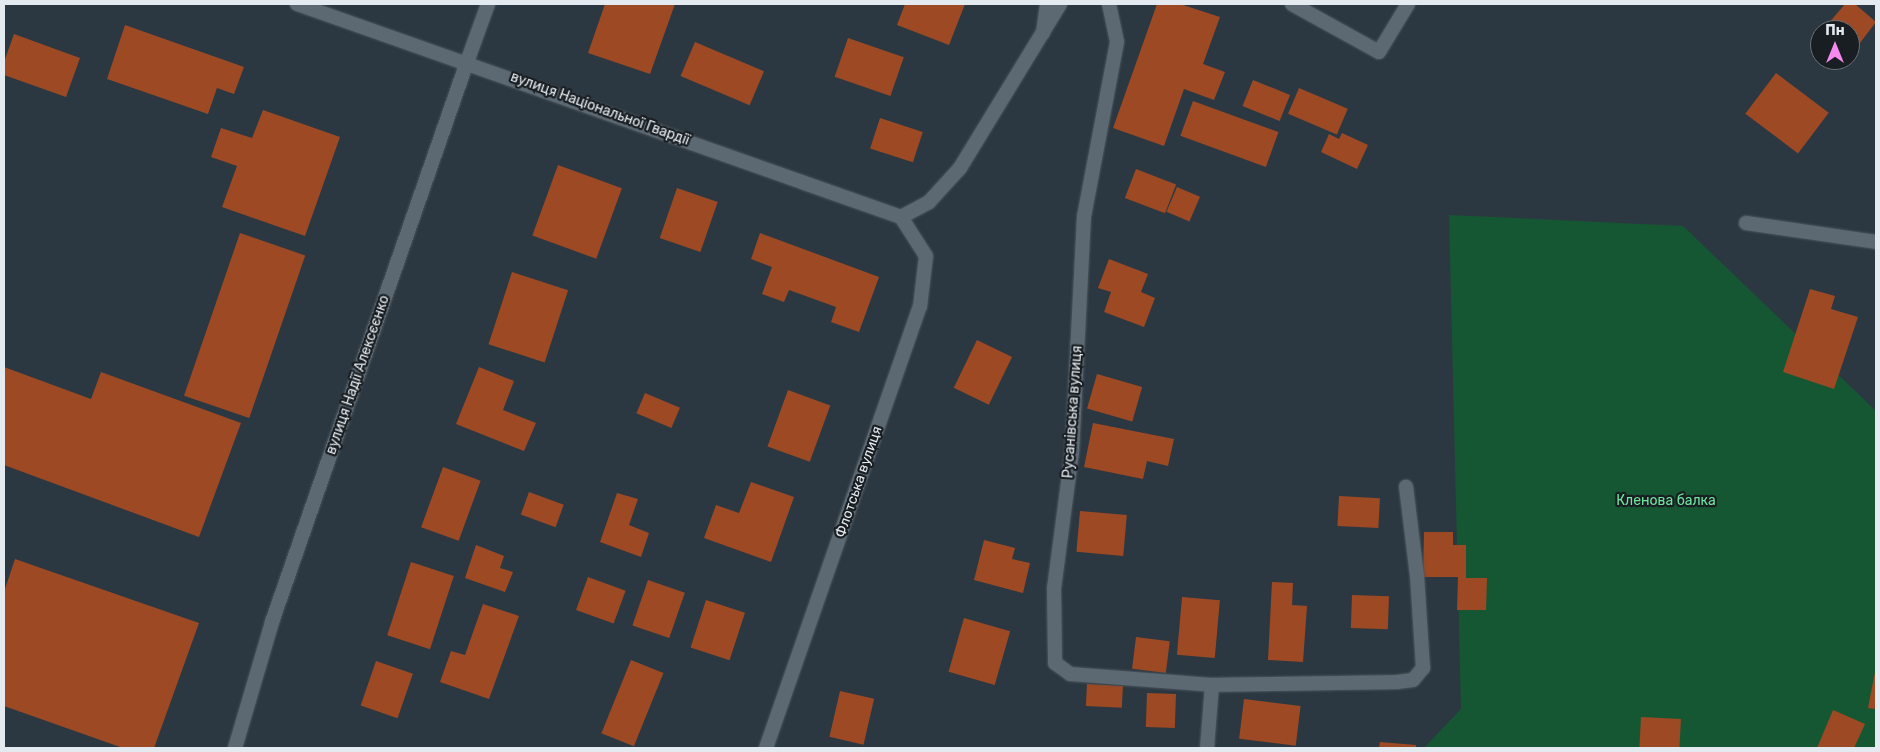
<!DOCTYPE html>
<html>
<head>
<meta charset="utf-8">
<style>
	body { margin:0 }
	#map { position:relative; width:1880px; height:752px; overflow:hidden; background:#2c3841; font-family:Rubik,sans-serif }
	div>[style] { position:absolute }
	[style*='--x'] { left:calc(var(--x)*1px); top:calc(var(--y)*1px); width:calc(var(--w)*1px); rotate:calc(var(--a)*1deg) }
	.green>* { inset:0; background:#165733 }
	.building>* { inset:0; background:#9c4924; transform-origin:0 0 }
	.roads { filter:drop-shadow(0 0 1px #4a545b) drop-shadow(0 0 1px #4a545b) }
	.service>* { height:14px; margin:-7px; padding:0 7px; transform-origin:7px; border-radius:7px; background:#5c6973 }
	.minor>* { height:14px; margin:-7px; padding:0 7px; transform-origin:7px; border-radius:7px; background:#5c6973 }
	.tertiary>* { height:14px; margin:-7px; padding:0 7px; transform-origin:7px; border-radius:7px; background:#5c6973 }
	span { translate:-50% -50%; white-space:nowrap; text-align:center; line-height:1.15; -webkit-text-stroke:4.5px #191e22; paint-order:stroke }
	.street-label { font-size:14px; color:#e3eaf0 }
	.park-label { font-size:14px; color:#6ee69d }
	.frame { position:absolute; inset:0; border:5px solid #e3eaf0; pointer-events:none }
	.north { position:absolute; left:1810px; top:20px; width:50px; height:50px; box-sizing:border-box; background:#191e22; border:1px solid #6a7074; border-radius:50%; rotate:0deg; font-size:14px; font-weight:700; line-height:20px; text-align:center; color:#e3eaf0 }
	.north::after { content:''; display:block; margin:auto; width:18px; height:22px; background:#f589ef; clip-path:polygon(50% 0,100% 100%,50% 72%,0 100%) }
</style>
</head>
<body>
<div id="map">
	<div class="green">
		<i style="clip-path:polygon(1449px 215px,1683px 226px,1876px 411px,1876px 748px,1424px 748px,1461px 709px)"></i>
	</div>
	<div class="building">
		<i style="clip-path:polygon(605px 4px,675px 4px,650px 74px,588px 53px)"></i>
		<i style="clip-path:polygon(905px 4px,965px 4px,949px 45px,897px 25px)"></i>
		<i style="clip-path:polygon(1157px 4px,1180px 4px,1220px 17px,1203px 64px,1225px 72px,1214px 100px,1184px 89px,1164px 146px,1113px 128px)"></i>
		<i style="clip-path:polygon(1845px 4px,1855px 4px,1876px 22px,1850px 56px,1850px 30px,1823px 30px)"></i>
		<i style="clip-path:polygon(125px 25px,244px 67px,234px 94px,217px 88px,208px 114px,107px 79px)"></i>
		<i style="clip-path:polygon(14px 34px,80px 58px,66px 97px,4px 75px,4px 62px)"></i>
		<i style="left:848px;top:38px;width:59px;height:41px;rotate:19deg"></i>
		<i style="left:695px;top:42px;width:75px;height:37px;rotate:23deg"></i>
		<i style="left:1776px;top:73px;width:66px;height:51px;rotate:37deg"></i>
		<i style="left:1253px;top:80px;width:40px;height:28px;rotate:22deg"></i>
		<i style="left:1299px;top:88px;width:53px;height:28px;rotate:23deg"></i>
		<i style="left:1193px;top:101px;width:91px;height:37px;rotate:20deg"></i>
		<i style="clip-path:polygon(263px 110px,340px 137px,305px 236px,222px 207px,237px 166px,211px 157px,221px 128px,252px 138px)"></i>
		<i style="left:880px;top:118px;width:45px;height:32px;rotate:18deg"></i>
		<i style="clip-path:polygon(1342px 133px,1368px 145px,1357px 169px,1321px 152px,1329px 134px,1339px 139px)"></i>
		<i style="left:558px;top:165px;width:68px;height:75px;rotate:20deg"></i>
		<i style="left:1136px;top:169px;width:43px;height:31px;rotate:21deg"></i>
		<i style="left:1177px;top:187px;width:25px;height:27px;rotate:23deg"></i>
		<i style="left:677px;top:188px;width:43px;height:53px;rotate:19deg"></i>
		<i style="left:240px;top:233px;width:69px;height:172px;rotate:19deg"></i>
		<i style="clip-path:polygon(760px 233px,879px 277px,859px 332px,831px 322px,836px 307px,789px 290px,784px 302px,762px 294px,772px 267px,751px 259px)"></i>
		<i style="clip-path:polygon(1109px 259px,1148px 274px,1141px 292px,1155px 298px,1144px 327px,1104px 312px,1111px 292px,1098px 288px)"></i>
		<i style="left:512px;top:272px;width:59px;height:76px;rotate:18deg"></i>
		<i style="clip-path:polygon(1810px 289px,1835px 296px,1831px 309px,1858px 317px,1834px 389px,1783px 372px)"></i>
		<i style="left:977px;top:340px;width:39px;height:53px;rotate:26deg"></i>
		<i style="clip-path:polygon(4px 367px,91px 399px,101px 372px,241px 423px,199px 537px,4px 465px)"></i>
		<i style="clip-path:polygon(479px 367px,514px 381px,503px 410px,536px 423px,524px 451px,456px 424px)"></i>
		<i style="left:1097px;top:374px;width:47px;height:36px;rotate:16deg"></i>
		<i style="left:788px;top:390px;width:45px;height:60px;rotate:20deg"></i>
		<i style="left:645px;top:393px;width:38px;height:22px;rotate:23deg"></i>
		<i style="clip-path:polygon(1093px 423px,1174px 439px,1168px 466px,1147px 461px,1143px 479px,1084px 467px)"></i>
		<i style="left:443px;top:467px;width:40px;height:64px;rotate:20deg"></i>
		<i style="clip-path:polygon(751px 482px,794px 497px,771px 562px,704px 538px,716px 505px,739px 513px)"></i>
		<i style="left:529px;top:492px;width:37px;height:24px;rotate:20deg"></i>
		<i style="clip-path:polygon(617px 493px,638px 499px,629px 525px,649px 533px,641px 557px,600px 542px)"></i>
		<i style="left:1339px;top:496px;width:41px;height:30px;rotate:3deg"></i>
		<i style="left:1080px;top:511px;width:47px;height:41px;rotate:5deg"></i>
		<i style="clip-path:polygon(1424px 532px,1453px 532px,1453px 545px,1466px 545px,1466px 578px,1487px 578px,1486px 610px,1457px 610px,1458px 577px,1423px 577px)"></i>
		<i style="clip-path:polygon(984px 540px,1015px 548px,1012px 559px,1030px 563px,1023px 593px,974px 580px)"></i>
		<i style="clip-path:polygon(476px 545px,504px 556px,500px 568px,513px 572px,505px 592px,465px 578px)"></i>
		<i style="clip-path:polygon(15px 559px,199px 623px,154px 748px,123px 748px,4px 706px,4px 592px)"></i>
		<i style="left:411px;top:562px;width:45px;height:77px;rotate:18deg"></i>
		<i style="left:588px;top:577px;width:40px;height:35px;rotate:20deg"></i>
		<i style="left:648px;top:580px;width:39px;height:48px;rotate:19deg"></i>
		<i style="clip-path:polygon(1272px 582px,1293px 583px,1292px 605px,1307px 606px,1303px 662px,1268px 660px)"></i>
		<i style="left:1352px;top:595px;width:37px;height:33px;rotate:2deg"></i>
		<i style="left:1182px;top:597px;width:38px;height:58px;rotate:5deg"></i>
		<i style="left:706px;top:600px;width:41px;height:50px;rotate:18deg"></i>
		<i style="clip-path:polygon(483px 604px,519px 616px,489px 699px,440px 682px,451px 651px,465px 655px)"></i>
		<i style="left:964px;top:618px;width:48px;height:56px;rotate:16deg"></i>
		<i style="left:1136px;top:637px;width:34px;height:32px;rotate:7deg"></i>
		<i style="left:631px;top:660px;width:35px;height:79px;rotate:22deg"></i>
		<i style="left:376px;top:661px;width:39px;height:47px;rotate:19deg"></i>
		<i style="clip-path:polygon(1875px 672px,1876px 672px,1876px 709px,1868px 708px)"></i>
		<i style="left:1087px;top:684px;width:36px;height:22px;rotate:3deg"></i>
		<i style="left:840px;top:691px;width:35px;height:47px;rotate:13deg"></i>
		<i style="left:1147px;top:693px;width:29px;height:34px;rotate:2deg"></i>
		<i style="left:1244px;top:699px;width:57px;height:40px;rotate:7deg"></i>
		<i style="clip-path:polygon(1833px 710px,1865px 724px,1854px 748px,1817px 748px)"></i>
		<i style="left:1641px;top:717px;width:40px;height:31px;rotate:3deg"></i>
		<i style="clip-path:polygon(1380px 742px,1416px 745px,1416px 748px,1379px 748px)"></i>
	</div>
	<div class="roads">
		<div class="service">
			<i style="--x:1292;--y:4;--w:99;--a:28.9"></i>
			<i style="--x:1379;--y:52;--w:56;--a:-58.9"></i>
			<i style="--x:1397;--y:682;--w:16;--a:-7"></i>
			<i style="--x:1413;--y:680;--w:16;--a:-50"></i>
			<i style="--x:1423;--y:668;--w:92;--a:-93.7"></i>
			<i style="--x:1417;--y:576;--w:90;--a:-97"></i>
		</div>
		<div class="minor">
			<i style="--x:1109;--y:4;--w:39;--a:78"></i>
			<i style="--x:1117;--y:42;--w:177;--a:100.7"></i>
			<i style="--x:1084;--y:216;--w:236;--a:92.9"></i>
			<i style="--x:1072;--y:452;--w:137;--a:97.5"></i>
			<i style="--x:1054;--y:588;--w:75;--a:89.2"></i>
			<i style="--x:1055;--y:663;--w:19;--a:36"></i>
			<i style="--x:1070;--y:674;--w:142;--a:4.4"></i>
			<i style="--x:1212;--y:685;--w:63;--a:94.5"></i>
			<i style="--x:1043;--y:33;--w:29;--a:-82"></i>
			<i style="--x:467;--y:62;--w:62;--a:-70.1"></i>
			<i style="--x:1746;--y:223;--w:131;--a:8.3"></i>
			<i style="--x:1212;--y:685;--w:185;--a:-0.9"></i>
			<i style="--x:766;--y:748;--w:467;--a:-70.8"></i>
			<i style="--x:920;--y:307;--w:51;--a:-83.3"></i>
			<i style="--x:926;--y:256;--w:46;--a:-122.7"></i>
		</div>
		<div class="tertiary">
			<i style="--x:297;--y:4;--w:640;--a:19.43"></i>
			<i style="--x:901;--y:217;--w:32;--a:-28"></i>
			<i style="--x:929;--y:202;--w:46;--a:-47.6"></i>
			<i style="--x:960;--y:168;--w:192;--a:-58.6"></i>
			<i style="--x:235;--y:748;--w:131;--a:-73.6"></i>
			<i style="--x:272;--y:622;--w:593;--a:-70.8"></i>
		</div>
	</div>
	<div class="street-label">
		<span style="left:600px;top:109px;rotate:20deg">вулиця Національної Гвардії</span>
		<span style="left:358px;top:375px;rotate:-71deg">вулиця Надії Алексєєнко</span>
		<span style="left:1073px;top:412px;rotate:-86deg">Русанівська вулиця</span>
		<span style="left:859px;top:482px;rotate:-71deg">Флотська вулиця</span>
	</div>
	<div class="park-label">
		<span style="left:1666px;top:501px">Кленова балка</span>
	</div>
	<div class="frame"></div>
	<div class="north">Пн</div>
</div>
</body>
</html>
